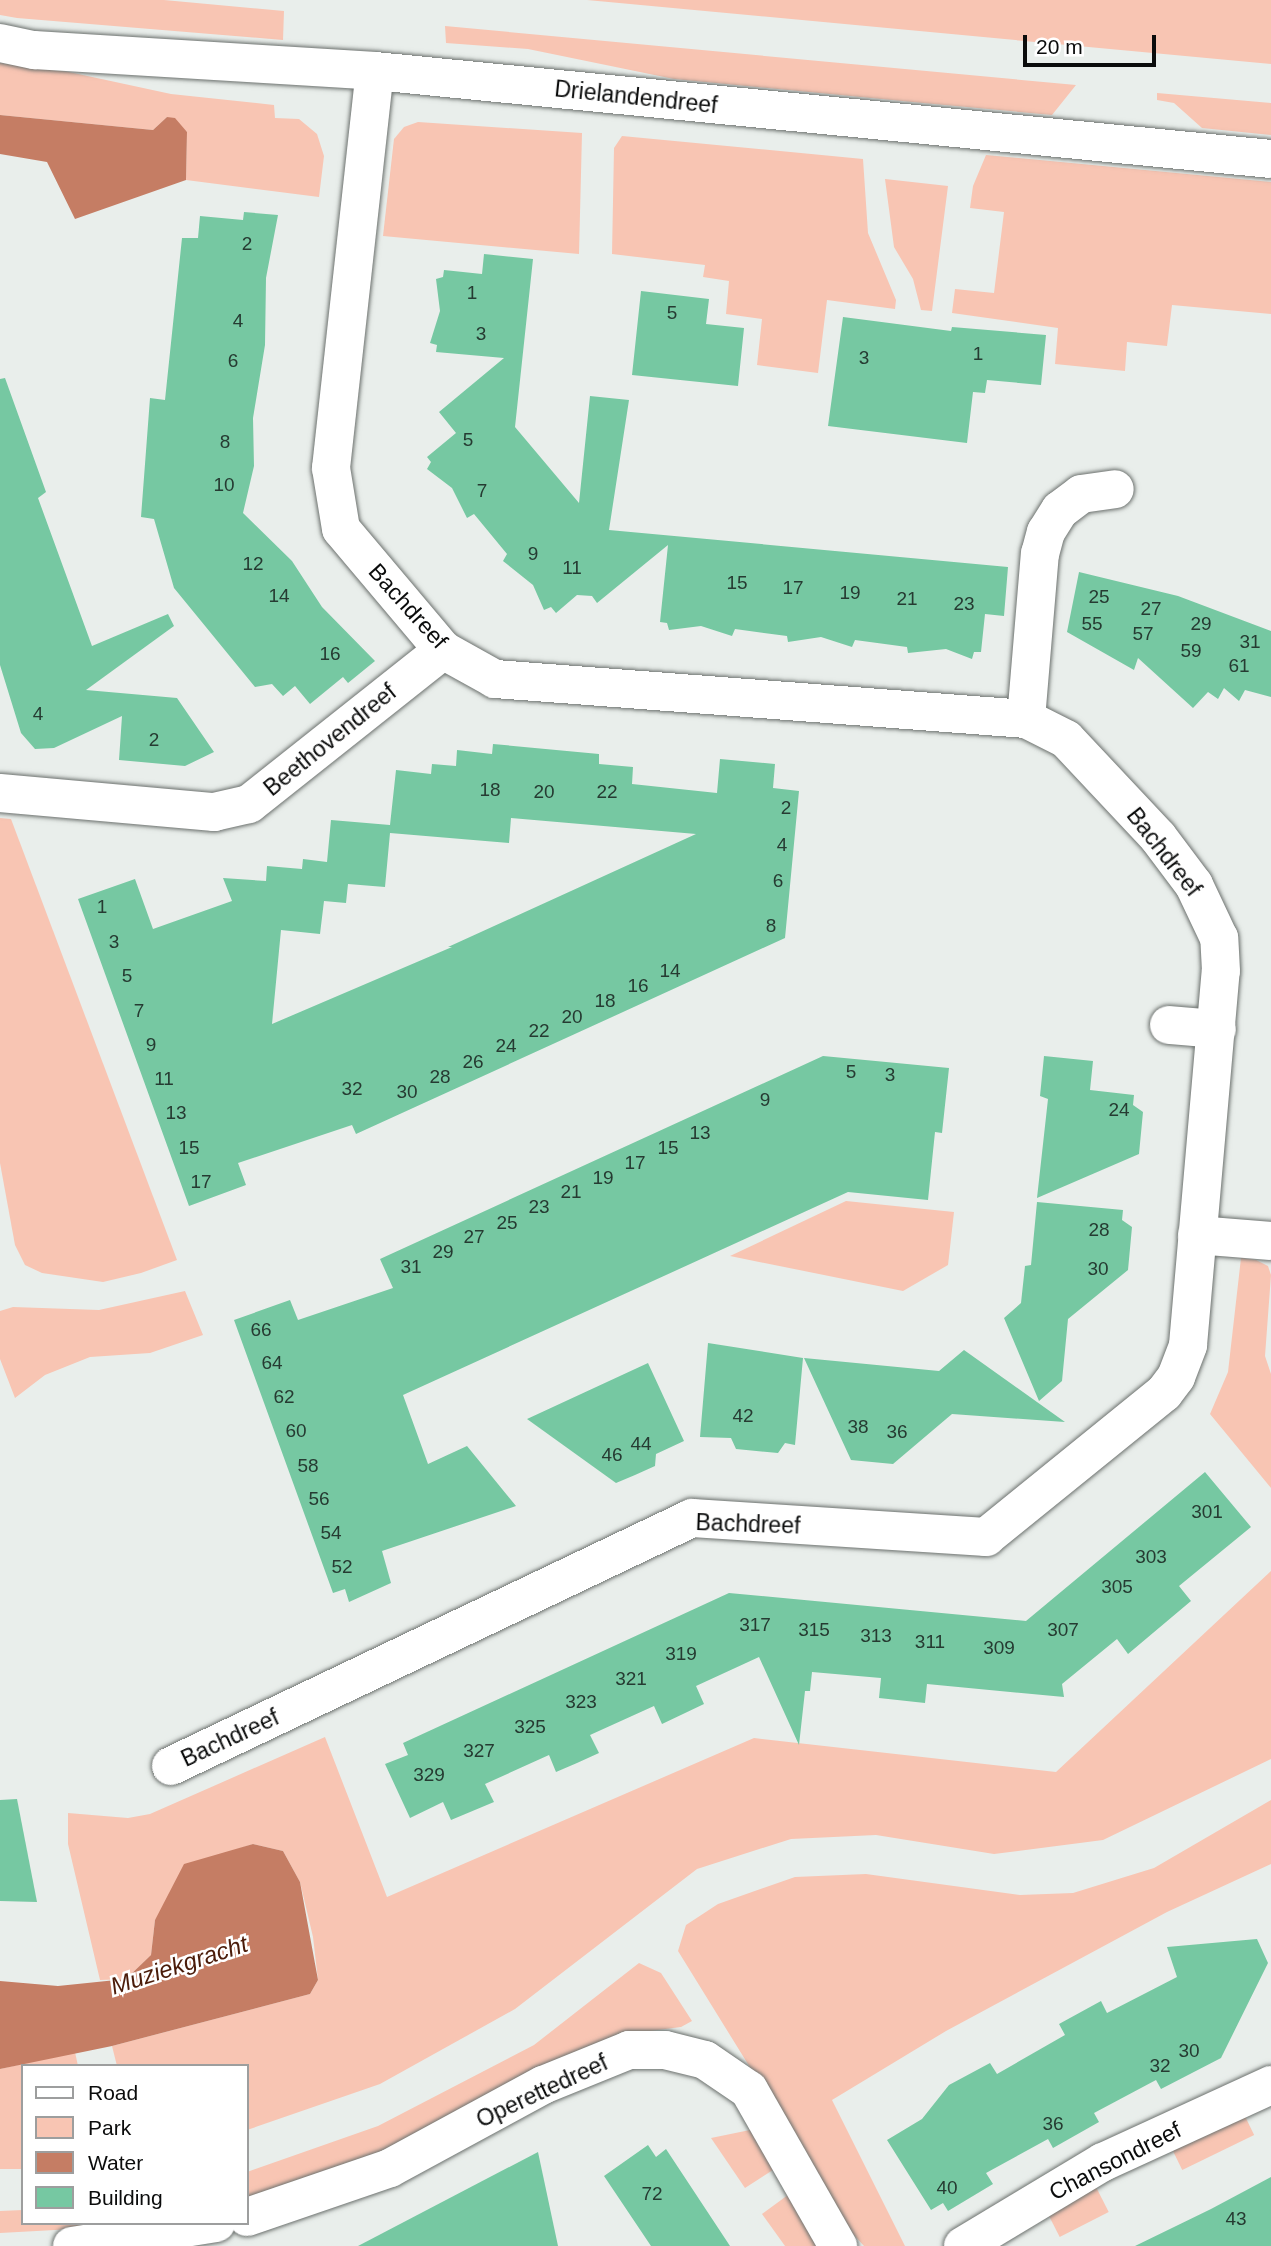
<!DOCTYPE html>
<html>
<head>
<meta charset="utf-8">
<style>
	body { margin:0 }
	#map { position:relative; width:1271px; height:2246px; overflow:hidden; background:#e9eeeb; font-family:Arial,sans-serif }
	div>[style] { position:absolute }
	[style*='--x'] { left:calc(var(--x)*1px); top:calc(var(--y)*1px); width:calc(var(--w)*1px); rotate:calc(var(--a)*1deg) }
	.green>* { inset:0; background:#f8c5b3; transform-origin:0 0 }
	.water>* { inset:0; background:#c57d64 }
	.building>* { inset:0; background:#76c8a2 }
	.roads { filter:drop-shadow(0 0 2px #6c716e) drop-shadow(0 0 2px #6c716e) }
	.street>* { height:38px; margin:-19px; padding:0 19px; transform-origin:19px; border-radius:19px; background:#fff }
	span { translate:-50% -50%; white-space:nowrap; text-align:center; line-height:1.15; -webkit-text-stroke:5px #fff; paint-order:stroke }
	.number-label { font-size:19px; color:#263b32 }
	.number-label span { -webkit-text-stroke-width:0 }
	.street-label { font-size:23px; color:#0b0c0c }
	.water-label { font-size:24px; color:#4b1c0a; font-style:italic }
	.legend { position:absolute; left:21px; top:2064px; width:228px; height:161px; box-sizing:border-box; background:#fff; border:2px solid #9d9e9e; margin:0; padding:9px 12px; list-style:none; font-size:21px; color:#0b0c0c }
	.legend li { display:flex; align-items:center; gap:14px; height:35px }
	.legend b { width:35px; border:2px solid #9d9e9e }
	.scale { position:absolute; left:1023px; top:35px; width:133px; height:32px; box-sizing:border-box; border:4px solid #0b0c0c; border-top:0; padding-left:9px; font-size:21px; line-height:24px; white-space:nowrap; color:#0b0c0c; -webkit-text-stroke:5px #fff; paint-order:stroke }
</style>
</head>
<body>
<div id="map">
	<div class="green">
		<i style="clip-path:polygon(0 0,164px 0,284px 11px,283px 40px,17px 18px,0 15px)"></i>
		<i style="clip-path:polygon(587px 0,1271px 0,1271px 64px)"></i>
		<i style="clip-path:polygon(445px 26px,1076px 85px,1052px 115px,923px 103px,674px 79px,528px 49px,446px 43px)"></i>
		<i style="clip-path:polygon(0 63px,69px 72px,171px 94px,274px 105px,275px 118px,299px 119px,317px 134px,324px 156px,319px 197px,186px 180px,187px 132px,167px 117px,153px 130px,0 115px)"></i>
		<i style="clip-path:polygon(1157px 93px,1271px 103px,1271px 135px,1202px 128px,1174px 103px,1157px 100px)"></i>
		<i style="clip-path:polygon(418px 122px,582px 133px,579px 254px,383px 236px,394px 139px,404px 127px)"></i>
		<i style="clip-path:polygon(622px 136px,863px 159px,868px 233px,896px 300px,895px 309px,827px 300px,818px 373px,757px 365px,762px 319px,726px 314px,729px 281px,703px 277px,705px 265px,612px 254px,614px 148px)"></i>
		<i style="clip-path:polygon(986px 155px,1271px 182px,1271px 314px,1172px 305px,1167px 346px,1127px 342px,1125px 371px,1055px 364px,1058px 328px,952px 313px,955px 289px,994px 293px,1004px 212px,970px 208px,973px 186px)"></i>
		<i style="clip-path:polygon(885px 179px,948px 186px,932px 311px,921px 310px,913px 279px,894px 247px)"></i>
		<i style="clip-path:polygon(0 818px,11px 819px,177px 1260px,141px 1273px,103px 1282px,42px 1273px,25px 1265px,15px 1245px,0 1163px)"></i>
		<i style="clip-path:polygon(846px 1201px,954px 1212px,948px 1265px,903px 1291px,730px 1256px)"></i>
		<i style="clip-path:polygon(1241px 1258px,1256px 1260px,1268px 1266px,1271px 1275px,1265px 1356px,1271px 1374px,1271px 1488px,1210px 1414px,1228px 1372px)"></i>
		<i style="clip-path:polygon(185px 1291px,203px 1335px,150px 1353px,90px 1357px,45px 1375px,15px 1398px,0 1359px,0 1311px,13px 1307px,99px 1310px)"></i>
		<i style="clip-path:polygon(1271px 1571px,1271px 1759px,1103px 1840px,994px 1854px,876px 1835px,791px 1839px,697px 1869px,515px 2009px,380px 2084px,247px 2130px,247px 2066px,117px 2066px,112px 2046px,310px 1994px,318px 1980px,313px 1937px,300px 1882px,283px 1851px,253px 1844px,220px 1855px,155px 1920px,151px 1955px,126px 1979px,100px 1980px,68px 1844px,68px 1813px,128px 1818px,150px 1814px,325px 1737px,387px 1897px,754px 1738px,1056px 1772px)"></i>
		<i style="clip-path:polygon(1271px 1800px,1271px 1864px,1167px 1912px,946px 2031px,832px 2100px,905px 2246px,864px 2246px,853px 2234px,678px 1951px,686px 1925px,718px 1904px,795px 1877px,866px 1874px,1020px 1895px,1073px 1893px,1154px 1868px)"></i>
		<i style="clip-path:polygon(639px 1963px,661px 1973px,692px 2021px,681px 2027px,619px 2035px,381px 2152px,247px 2202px,247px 2172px,378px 2126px,534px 2045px)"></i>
		<i style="clip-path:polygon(75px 2052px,78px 2066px,23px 2066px,23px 2169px,0 2169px,0 2069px)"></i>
		<i style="left:1241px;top:2108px;width:30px;height:80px;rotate:64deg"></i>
		<i style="clip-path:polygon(750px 2130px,776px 2168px,745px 2188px,711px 2138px)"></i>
		<i style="left:1096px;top:2187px;width:28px;height:55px;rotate:63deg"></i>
		<i style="clip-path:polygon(792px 2192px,830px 2246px,785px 2246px,762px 2214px)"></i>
		<i style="clip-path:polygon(23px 2210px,23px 2223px,109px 2223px,110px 2227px,0 2233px,0 2211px)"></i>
	</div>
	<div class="water">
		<i style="clip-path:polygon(0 115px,153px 130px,167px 117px,175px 118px,187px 132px,186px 180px,75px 219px,47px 162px,0 154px)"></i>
		<i style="clip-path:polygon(253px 1844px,283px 1851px,300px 1882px,318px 1980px,310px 1994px,112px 2046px,0 2069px,0 1981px,58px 1986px,126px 1979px,151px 1955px,155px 1920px,184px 1864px)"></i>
	</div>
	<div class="building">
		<i style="clip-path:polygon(244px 212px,278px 215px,266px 278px,265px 345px,253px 418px,254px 466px,243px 513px,292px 561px,322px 607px,375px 661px,348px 683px,343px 677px,310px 704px,295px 686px,283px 696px,272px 684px,255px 687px,174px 588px,154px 519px,141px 517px,150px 398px,165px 400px,182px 238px,198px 238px,200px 216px,243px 220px)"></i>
		<i style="clip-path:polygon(484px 254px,533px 259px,515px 427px,579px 503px,590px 396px,629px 400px,609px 530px,1008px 567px,1004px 616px,985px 614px,981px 652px,974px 652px,972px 659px,946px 649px,908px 653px,907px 647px,855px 640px,852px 647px,821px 637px,788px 642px,787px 636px,735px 629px,732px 636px,701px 626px,669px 630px,667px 623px,660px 622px,668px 545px,597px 603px,592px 596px,577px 595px,556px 613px,551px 607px,544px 610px,533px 585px,503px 561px,507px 554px,474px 514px,467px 518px,452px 488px,427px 469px,431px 462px,427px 457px,456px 433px,439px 412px,504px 358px,436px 352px,437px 345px,430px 343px,440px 311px,436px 279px,443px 277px,444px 270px,482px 274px)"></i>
		<i style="clip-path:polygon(641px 291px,709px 299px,706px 324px,744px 328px,738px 386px,632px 375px)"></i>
		<i style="clip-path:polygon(843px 317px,951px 331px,952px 327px,1046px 335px,1041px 385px,987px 380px,985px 393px,973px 392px,967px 443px,828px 426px)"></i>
		<i style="clip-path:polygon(5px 378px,46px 492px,38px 498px,92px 646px,168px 614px,174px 626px,86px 690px,177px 698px,214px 752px,185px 766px,119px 760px,122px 716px,54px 748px,35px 749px,21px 733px,0 665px,0 379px)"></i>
		<i style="clip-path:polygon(1079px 572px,1178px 596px,1271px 631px,1271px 697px,1245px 690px,1239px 701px,1224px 688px,1218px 699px,1208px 692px,1193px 708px,1138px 658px,1134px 670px,1067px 632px)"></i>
		<i style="clip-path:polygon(evenodd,493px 744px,599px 754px,599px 764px,633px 767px,632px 784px,717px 793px,720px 759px,775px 764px,773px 788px,799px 791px,785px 938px,356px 1134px,352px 1125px,238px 1163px,246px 1185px,189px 1206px,78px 899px,135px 879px,153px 929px,232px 901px,223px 878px,266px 881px,267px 866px,302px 869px,303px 859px,327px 862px,331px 820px,390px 825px,396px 770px,431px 774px,432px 764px,456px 766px,457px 750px,492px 754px,493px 744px,511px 818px,696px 834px,448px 947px,452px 947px,272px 1024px,281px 930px,320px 934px,324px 901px,346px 903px,348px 884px,385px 887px,390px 833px,509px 843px,511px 818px)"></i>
		<i style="clip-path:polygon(823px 1056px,949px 1068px,942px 1133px,935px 1132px,928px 1200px,848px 1192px,403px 1395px,428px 1464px,467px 1446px,516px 1506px,382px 1551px,391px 1583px,349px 1602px,345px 1589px,333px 1593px,234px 1320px,290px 1300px,298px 1320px,393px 1288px,380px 1259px)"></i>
		<i style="clip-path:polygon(1044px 1056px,1093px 1061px,1090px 1090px,1134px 1095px,1133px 1105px,1143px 1112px,1139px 1154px,1037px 1198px,1048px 1099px,1040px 1096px)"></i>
		<i style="clip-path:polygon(1037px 1202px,1123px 1210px,1122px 1220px,1132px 1227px,1128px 1270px,1068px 1319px,1062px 1381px,1039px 1401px,1004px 1318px,1021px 1303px,1025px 1266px,1031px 1265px)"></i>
		<i style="clip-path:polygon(708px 1343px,803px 1358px,795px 1445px,785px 1443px,778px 1453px,736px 1449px,731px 1438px,700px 1437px)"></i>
		<i style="clip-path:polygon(964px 1350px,1065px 1422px,952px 1414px,893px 1464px,851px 1460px,804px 1358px,939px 1371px)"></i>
		<i style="clip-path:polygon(648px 1363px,684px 1441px,656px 1454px,655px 1466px,635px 1475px,616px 1483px,527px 1419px)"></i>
		<i style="clip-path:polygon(1205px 1472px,1251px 1527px,1179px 1586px,1191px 1601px,1128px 1654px,1117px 1639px,1062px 1684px,1064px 1697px,927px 1684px,925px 1703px,879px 1698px,881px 1678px,812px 1672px,810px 1691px,805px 1691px,799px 1745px,759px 1657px,696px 1686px,704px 1704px,662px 1724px,654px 1706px,590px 1735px,599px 1753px,577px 1763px,556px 1772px,549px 1755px,485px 1784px,494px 1802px,451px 1820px,443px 1802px,410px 1818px,385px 1764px,408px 1755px,403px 1743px,729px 1593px,1026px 1621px)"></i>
		<i style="clip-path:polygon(17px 1799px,37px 1902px,0 1901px,0 1800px)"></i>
		<i style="clip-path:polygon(1257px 1939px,1268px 1963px,1221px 2058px,1161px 2089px,1156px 2080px,1094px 2113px,1099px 2122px,1053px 2148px,1048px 2139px,986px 2173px,993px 2184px,948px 2211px,943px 2203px,931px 2210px,887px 2140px,922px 2119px,949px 2085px,990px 2063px,997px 2074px,1065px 2035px,1059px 2024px,1101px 2001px,1107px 2013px,1177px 1977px,1167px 1947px)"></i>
		<i style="clip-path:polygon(648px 2145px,656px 2157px,666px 2149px,730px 2246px,651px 2246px,604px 2176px)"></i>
		<i style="clip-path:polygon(538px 2152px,558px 2246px,358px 2246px)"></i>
		<i style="clip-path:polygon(1271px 2177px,1271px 2246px,1135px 2246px,1211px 2209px)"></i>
	</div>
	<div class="roads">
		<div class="street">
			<i style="--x:0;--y:43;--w:35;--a:12"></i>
			<i style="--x:34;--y:50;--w:342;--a:3.5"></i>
			<i style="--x:375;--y:71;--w:900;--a:5.61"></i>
			<i style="--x:1026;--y:719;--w:166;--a:-85.2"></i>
			<i style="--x:1040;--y:554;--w:23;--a:-75"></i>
			<i style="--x:1046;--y:532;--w:26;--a:-58"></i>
			<i style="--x:1060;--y:510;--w:26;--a:-37"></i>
			<i style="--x:1081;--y:494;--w:34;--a:-8"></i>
			<i style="--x:0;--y:793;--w:215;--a:5.1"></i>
			<i style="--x:214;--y:812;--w:36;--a:-13"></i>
			<i style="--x:249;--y:804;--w:248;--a:-38.4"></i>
			<i style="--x:1169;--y:1025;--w:48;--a:4.8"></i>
			<i style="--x:1197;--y:1235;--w:74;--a:4.6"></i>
			<i style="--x:171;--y:1766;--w:577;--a:-25.45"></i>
			<i style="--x:692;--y:1518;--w:295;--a:3.7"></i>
			<i style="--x:986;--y:1537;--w:229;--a:-39"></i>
			<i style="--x:1164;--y:1393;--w:20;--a:-53"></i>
			<i style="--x:1176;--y:1377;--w:34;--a:-69"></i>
			<i style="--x:1188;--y:1345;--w:375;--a:-85"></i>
			<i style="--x:1221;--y:971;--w:33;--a:-93"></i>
			<i style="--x:1219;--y:938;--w:59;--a:-115.3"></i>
			<i style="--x:1194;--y:885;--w:60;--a:-126.9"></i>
			<i style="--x:1158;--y:837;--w:134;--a:-133.2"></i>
			<i style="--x:1066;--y:739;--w:45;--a:-153.4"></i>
			<i style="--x:1026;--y:719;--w:533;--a:-175.69"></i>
			<i style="--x:495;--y:679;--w:60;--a:-150.9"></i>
			<i style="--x:443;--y:650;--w:158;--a:-130.1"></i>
			<i style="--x:341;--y:529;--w:62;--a:-99.3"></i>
			<i style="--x:331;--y:468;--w:399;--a:-83.7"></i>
			<i style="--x:247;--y:2217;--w:151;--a:-18.9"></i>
			<i style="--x:390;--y:2168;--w:174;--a:-28.5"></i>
			<i style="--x:543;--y:2085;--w:93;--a:-22.1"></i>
			<i style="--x:629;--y:2050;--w:36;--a:0"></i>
			<i style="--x:665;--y:2050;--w:41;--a:14"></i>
			<i style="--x:705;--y:2060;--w:53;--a:34.3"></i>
			<i style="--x:749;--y:2090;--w:180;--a:60.3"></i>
			<i style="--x:72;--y:2246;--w:146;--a:-9.1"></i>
			<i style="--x:963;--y:2246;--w:163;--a:-31"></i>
			<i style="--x:1103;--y:2162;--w:185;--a:-24.6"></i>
		</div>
	</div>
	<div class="number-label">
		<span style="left:247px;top:244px">2</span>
		<span style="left:472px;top:293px">1</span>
		<span style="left:672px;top:313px">5</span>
		<span style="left:238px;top:321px">4</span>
		<span style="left:481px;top:334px">3</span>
		<span style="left:978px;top:354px">1</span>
		<span style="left:864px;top:358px">3</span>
		<span style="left:233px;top:361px">6</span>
		<span style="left:468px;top:440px">5</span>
		<span style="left:225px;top:442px">8</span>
		<span style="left:224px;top:485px">10</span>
		<span style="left:482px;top:491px">7</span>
		<span style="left:533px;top:554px">9</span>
		<span style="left:253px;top:564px">12</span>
		<span style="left:572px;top:568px">11</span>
		<span style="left:737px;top:583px">15</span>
		<span style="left:793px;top:588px">17</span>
		<span style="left:850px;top:593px">19</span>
		<span style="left:279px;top:596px">14</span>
		<span style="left:1099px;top:597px">25</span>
		<span style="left:907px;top:599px">21</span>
		<span style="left:964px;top:604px">23</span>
		<span style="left:1151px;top:609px">27</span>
		<span style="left:1092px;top:624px">55</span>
		<span style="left:1201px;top:624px">29</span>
		<span style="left:1143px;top:634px">57</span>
		<span style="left:1250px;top:642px">31</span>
		<span style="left:1191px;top:651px">59</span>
		<span style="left:330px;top:654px">16</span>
		<span style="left:1239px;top:666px">61</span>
		<span style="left:38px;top:714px">4</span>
		<span style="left:154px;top:740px">2</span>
		<span style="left:490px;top:790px">18</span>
		<span style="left:544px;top:792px">20</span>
		<span style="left:607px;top:792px">22</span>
		<span style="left:786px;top:808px">2</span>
		<span style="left:782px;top:845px">4</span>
		<span style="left:778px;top:881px">6</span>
		<span style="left:102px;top:907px">1</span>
		<span style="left:771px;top:926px">8</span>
		<span style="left:114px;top:942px">3</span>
		<span style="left:670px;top:971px">14</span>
		<span style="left:127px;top:976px">5</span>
		<span style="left:638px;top:986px">16</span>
		<span style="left:605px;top:1001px">18</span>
		<span style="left:139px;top:1011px">7</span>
		<span style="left:572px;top:1017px">20</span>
		<span style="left:539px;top:1031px">22</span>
		<span style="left:151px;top:1045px">9</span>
		<span style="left:506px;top:1046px">24</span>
		<span style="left:473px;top:1062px">26</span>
		<span style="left:851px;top:1072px">5</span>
		<span style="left:890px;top:1075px">3</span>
		<span style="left:440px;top:1077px">28</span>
		<span style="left:164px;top:1079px">11</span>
		<span style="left:352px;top:1089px">32</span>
		<span style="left:407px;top:1092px">30</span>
		<span style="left:765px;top:1100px">9</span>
		<span style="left:1119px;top:1110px">24</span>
		<span style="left:176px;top:1113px">13</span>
		<span style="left:700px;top:1133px">13</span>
		<span style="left:189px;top:1148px">15</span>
		<span style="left:668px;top:1148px">15</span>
		<span style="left:635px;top:1163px">17</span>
		<span style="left:603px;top:1178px">19</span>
		<span style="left:201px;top:1182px">17</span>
		<span style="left:571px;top:1192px">21</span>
		<span style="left:539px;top:1207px">23</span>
		<span style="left:507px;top:1223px">25</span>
		<span style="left:1099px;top:1230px">28</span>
		<span style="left:474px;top:1237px">27</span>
		<span style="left:443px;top:1252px">29</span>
		<span style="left:411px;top:1267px">31</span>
		<span style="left:1098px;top:1269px">30</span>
		<span style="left:261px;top:1330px">66</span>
		<span style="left:272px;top:1363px">64</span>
		<span style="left:284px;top:1397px">62</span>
		<span style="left:743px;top:1416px">42</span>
		<span style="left:858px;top:1427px">38</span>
		<span style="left:296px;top:1431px">60</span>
		<span style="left:897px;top:1432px">36</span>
		<span style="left:641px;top:1444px">44</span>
		<span style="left:612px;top:1455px">46</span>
		<span style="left:308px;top:1466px">58</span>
		<span style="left:319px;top:1499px">56</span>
		<span style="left:1207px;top:1512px">301</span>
		<span style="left:331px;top:1533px">54</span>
		<span style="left:1151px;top:1557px">303</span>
		<span style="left:342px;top:1567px">52</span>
		<span style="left:1117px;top:1587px">305</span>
		<span style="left:755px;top:1625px">317</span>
		<span style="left:814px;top:1630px">315</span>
		<span style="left:1063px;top:1630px">307</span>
		<span style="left:876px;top:1636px">313</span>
		<span style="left:930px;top:1642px">311</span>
		<span style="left:999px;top:1648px">309</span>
		<span style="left:681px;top:1654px">319</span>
		<span style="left:631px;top:1679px">321</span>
		<span style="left:581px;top:1702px">323</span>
		<span style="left:530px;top:1727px">325</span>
		<span style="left:479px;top:1751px">327</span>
		<span style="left:429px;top:1775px">329</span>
		<span style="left:1189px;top:2051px">30</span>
		<span style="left:1160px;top:2066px">32</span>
		<span style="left:1053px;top:2124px">36</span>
		<span style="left:947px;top:2188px">40</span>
		<span style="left:652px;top:2194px">72</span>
		<span style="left:1236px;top:2219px">43</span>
	</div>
	<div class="street-label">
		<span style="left:636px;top:97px;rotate:6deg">Drielandendreef</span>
		<span style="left:408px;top:606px;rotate:48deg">Bachdreef</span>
		<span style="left:330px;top:740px;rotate:-39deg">Beethovendreef</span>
		<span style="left:1164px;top:852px;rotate:52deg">Bachdreef</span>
		<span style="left:748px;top:1524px;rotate:2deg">Bachdreef</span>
		<span style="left:230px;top:1738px;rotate:-25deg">Bachdreef</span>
		<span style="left:542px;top:2091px;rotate:-25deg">Operettedreef</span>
		<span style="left:1115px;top:2161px;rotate:-27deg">Chansondreef</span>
	</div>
	<div class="water-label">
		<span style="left:179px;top:1965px;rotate:-18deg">Muziekgracht</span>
	</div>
	<ul class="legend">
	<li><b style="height:9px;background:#fff"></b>Road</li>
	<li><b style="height:19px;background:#f8c5b3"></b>Park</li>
	<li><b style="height:19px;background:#c57d64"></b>Water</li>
	<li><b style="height:19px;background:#76c8a2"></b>Building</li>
	</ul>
	<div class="scale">20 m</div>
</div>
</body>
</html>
